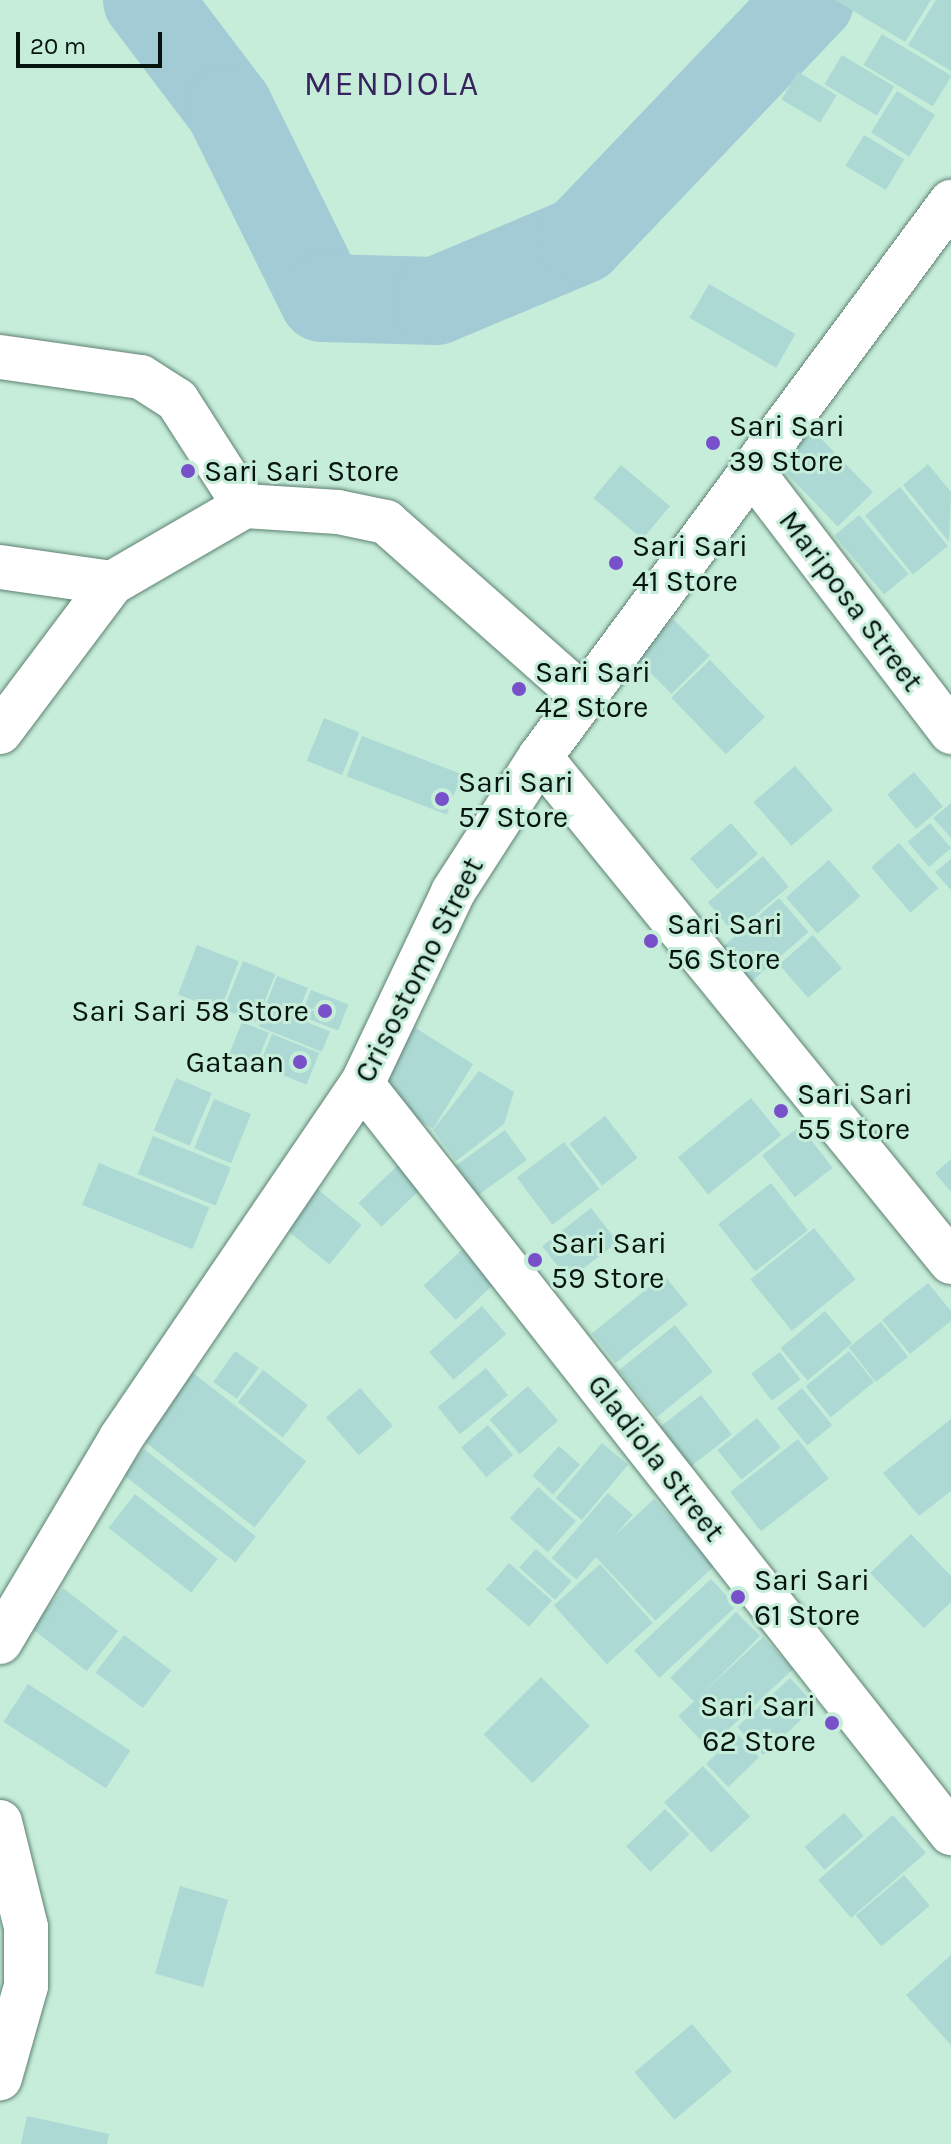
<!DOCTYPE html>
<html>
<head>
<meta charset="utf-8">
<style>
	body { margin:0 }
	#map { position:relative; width:951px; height:2144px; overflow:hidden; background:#c6edda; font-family:Karla,sans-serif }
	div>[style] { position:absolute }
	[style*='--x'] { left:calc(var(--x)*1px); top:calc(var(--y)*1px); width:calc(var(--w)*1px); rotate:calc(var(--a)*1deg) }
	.river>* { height:88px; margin:-44px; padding:0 44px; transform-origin:44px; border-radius:44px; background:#a2cbd6 }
	.building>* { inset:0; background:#add9d5; transform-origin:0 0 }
	.roads { filter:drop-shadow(0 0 2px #5e8171) drop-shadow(0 0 2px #5e8171) }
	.minor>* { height:44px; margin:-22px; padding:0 22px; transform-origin:22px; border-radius:22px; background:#fff }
	.dots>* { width:22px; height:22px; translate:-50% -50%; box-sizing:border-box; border:4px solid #c6edda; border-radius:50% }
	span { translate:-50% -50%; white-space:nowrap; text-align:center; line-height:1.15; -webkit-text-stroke:6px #c6edda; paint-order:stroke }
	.poi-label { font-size:30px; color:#06140e }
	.left { translate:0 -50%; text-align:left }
	.right { translate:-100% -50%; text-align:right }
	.street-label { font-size:30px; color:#06140e }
	.quarter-label { font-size:34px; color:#37245f; letter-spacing:2px }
	.scale { position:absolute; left:16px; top:32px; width:146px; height:36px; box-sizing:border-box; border:4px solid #06140e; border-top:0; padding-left:10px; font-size:24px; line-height:28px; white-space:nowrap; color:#06140e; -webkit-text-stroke:6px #c6edda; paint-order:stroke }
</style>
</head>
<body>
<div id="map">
	<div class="river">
		<i style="--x:147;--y:0;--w:136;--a:52.8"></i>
		<i style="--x:229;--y:108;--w:212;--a:63.7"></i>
		<i style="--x:323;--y:298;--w:113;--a:1.5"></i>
		<i style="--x:436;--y:301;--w:157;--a:-22.8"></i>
		<i style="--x:581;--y:240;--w:332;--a:-46.3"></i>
	</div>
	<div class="building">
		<i style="clip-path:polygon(835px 0,931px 0,905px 42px)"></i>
		<i style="clip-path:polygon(936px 0,951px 0,951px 71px,908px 45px)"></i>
		<i style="left:882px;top:34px;width:81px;height:36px;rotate:31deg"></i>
		<i style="left:842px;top:55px;width:61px;height:34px;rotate:31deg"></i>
		<i style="left:798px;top:72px;width:45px;height:32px;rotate:31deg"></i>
		<i style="left:897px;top:91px;width:45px;height:49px;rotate:32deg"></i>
		<i style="left:864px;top:135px;width:47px;height:36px;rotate:31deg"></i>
		<i style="left:709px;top:284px;width:100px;height:39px;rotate:30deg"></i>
		<i style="left:807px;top:424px;width:95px;height:49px;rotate:46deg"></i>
		<i style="clip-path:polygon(928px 464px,951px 492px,949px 542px,903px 485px)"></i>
		<i style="left:621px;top:465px;width:64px;height:43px;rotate:40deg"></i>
		<i style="left:900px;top:487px;width:76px;height:45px;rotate:51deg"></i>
		<i style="left:859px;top:515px;width:77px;height:32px;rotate:50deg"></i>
		<i style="left:673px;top:619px;width:52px;height:54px;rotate:45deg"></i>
		<i style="left:710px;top:660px;width:79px;height:54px;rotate:46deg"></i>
		<i style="left:324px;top:718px;width:38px;height:46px;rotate:22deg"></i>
		<i style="left:362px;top:736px;width:107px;height:43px;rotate:21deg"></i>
		<i style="left:795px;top:766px;width:58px;height:55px;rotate:49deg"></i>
		<i style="left:914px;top:772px;width:45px;height:35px;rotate:50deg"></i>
		<i style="clip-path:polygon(951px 803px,951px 838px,933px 818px)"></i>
		<i style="left:731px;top:823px;width:41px;height:54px;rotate:49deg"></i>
		<i style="left:930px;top:823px;width:33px;height:29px;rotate:50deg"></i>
		<i style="left:899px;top:843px;width:60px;height:37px;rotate:49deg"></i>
		<i style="left:763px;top:856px;width:40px;height:72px;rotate:50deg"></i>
		<i style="clip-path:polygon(951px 859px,951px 890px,935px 872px)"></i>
		<i style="left:829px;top:860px;width:48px;height:57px;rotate:49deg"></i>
		<i style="left:779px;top:898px;width:45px;height:82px;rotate:49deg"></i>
		<i style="left:813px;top:935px;width:44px;height:45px;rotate:49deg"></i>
		<i style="left:197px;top:945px;width:45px;height:53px;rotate:21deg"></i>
		<i style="left:243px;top:961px;width:35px;height:52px;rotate:22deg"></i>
		<i style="left:277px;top:976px;width:33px;height:29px;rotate:21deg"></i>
		<i style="left:311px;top:990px;width:40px;height:28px;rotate:21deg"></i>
		<i style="left:267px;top:1006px;width:68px;height:22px;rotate:22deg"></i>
		<i style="left:242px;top:1022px;width:29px;height:38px;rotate:22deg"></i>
		<i style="clip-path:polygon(414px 1027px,473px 1064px,433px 1129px,400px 1108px,380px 1081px)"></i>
		<i style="left:272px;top:1034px;width:51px;height:34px;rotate:22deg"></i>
		<i style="clip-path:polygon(479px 1071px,514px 1092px,504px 1124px,456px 1161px,433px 1130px)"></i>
		<i style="left:176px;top:1078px;width:39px;height:57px;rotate:23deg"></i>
		<i style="left:751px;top:1098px;width:48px;height:94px;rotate:51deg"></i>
		<i style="left:214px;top:1099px;width:40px;height:53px;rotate:22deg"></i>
		<i style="left:605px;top:1116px;width:53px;height:45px;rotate:52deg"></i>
		<i style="left:800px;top:1126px;width:53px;height:48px;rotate:52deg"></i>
		<i style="left:505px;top:1130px;width:37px;height:61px;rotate:54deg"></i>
		<i style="left:153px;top:1136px;width:84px;height:41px;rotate:22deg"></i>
		<i style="left:564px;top:1142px;width:59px;height:59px;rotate:53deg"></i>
		<i style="clip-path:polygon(951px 1159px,951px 1192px,935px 1173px)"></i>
		<i style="left:401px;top:1162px;width:33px;height:59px;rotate:46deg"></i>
		<i style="left:99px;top:1163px;width:119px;height:45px;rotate:22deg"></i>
		<i style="left:771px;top:1183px;width:60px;height:67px;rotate:52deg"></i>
		<i style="left:311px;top:1184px;width:65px;height:51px;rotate:39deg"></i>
		<i style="left:591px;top:1208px;width:43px;height:62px;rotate:52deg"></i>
		<i style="left:814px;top:1228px;width:66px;height:82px;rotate:51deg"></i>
		<i style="left:466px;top:1246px;width:47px;height:58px;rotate:47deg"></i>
		<i style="left:664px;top:1275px;width:38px;height:93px;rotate:51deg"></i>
		<i style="clip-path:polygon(928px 1283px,951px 1311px,951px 1321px,910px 1354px,882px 1320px)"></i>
		<i style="left:482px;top:1306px;width:37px;height:70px;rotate:49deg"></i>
		<i style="left:825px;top:1311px;width:42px;height:58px;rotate:50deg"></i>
		<i style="left:881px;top:1322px;width:44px;height:41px;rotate:52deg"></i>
		<i style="left:675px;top:1325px;width:60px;height:72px;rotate:51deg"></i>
		<i style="left:235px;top:1351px;width:29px;height:38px;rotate:35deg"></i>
		<i style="left:849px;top:1351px;width:40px;height:56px;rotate:51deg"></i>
		<i style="left:780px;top:1352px;width:34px;height:36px;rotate:53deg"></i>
		<i style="left:486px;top:1368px;width:35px;height:62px;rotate:51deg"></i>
		<i style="left:263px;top:1370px;width:57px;height:41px;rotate:38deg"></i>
		<i style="left:192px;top:1372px;width:145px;height:84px;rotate:38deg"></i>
		<i style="left:528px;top:1386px;width:46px;height:51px;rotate:49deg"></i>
		<i style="left:360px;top:1388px;width:50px;height:45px;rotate:49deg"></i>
		<i style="left:802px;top:1388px;width:48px;height:32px;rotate:51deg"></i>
		<i style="left:701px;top:1395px;width:50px;height:55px;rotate:52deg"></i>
		<i style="left:757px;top:1418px;width:38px;height:51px;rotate:51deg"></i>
		<i style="clip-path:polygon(951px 1419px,951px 1491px,919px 1516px,883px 1473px)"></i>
		<i style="left:488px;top:1425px;width:39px;height:35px;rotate:50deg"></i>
		<i style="left:798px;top:1439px;width:50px;height:86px;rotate:52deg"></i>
		<i style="left:602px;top:1443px;width:34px;height:72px;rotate:40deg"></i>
		<i style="left:559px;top:1446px;width:28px;height:40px;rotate:42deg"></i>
		<i style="left:144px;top:1449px;width:142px;height:33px;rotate:38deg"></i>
		<i style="left:538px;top:1487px;width:51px;height:42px;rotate:42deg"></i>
		<i style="left:608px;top:1493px;width:33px;height:86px;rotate:41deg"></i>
		<i style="left:135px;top:1494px;width:105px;height:43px;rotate:38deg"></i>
		<i style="left:654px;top:1499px;width:90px;height:82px;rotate:47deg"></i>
		<i style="clip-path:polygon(911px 1534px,951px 1576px,951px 1602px,924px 1628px,870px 1573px)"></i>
		<i style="left:536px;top:1549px;width:48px;height:25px;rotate:42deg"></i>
		<i style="left:509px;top:1563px;width:57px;height:35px;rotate:41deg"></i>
		<i style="left:600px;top:1564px;width:79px;height:62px;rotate:48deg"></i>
		<i style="left:711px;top:1579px;width:37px;height:105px;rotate:47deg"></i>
		<i style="left:63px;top:1588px;width:70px;height:51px;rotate:38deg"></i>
		<i style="left:736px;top:1612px;width:34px;height:93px;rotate:45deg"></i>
		<i style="left:124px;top:1635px;width:59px;height:47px;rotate:37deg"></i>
		<i style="left:763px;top:1637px;width:44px;height:116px;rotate:47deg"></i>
		<i style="left:541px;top:1677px;width:69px;height:81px;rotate:45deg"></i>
		<i style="left:790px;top:1678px;width:38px;height:72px;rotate:47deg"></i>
		<i style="left:28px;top:1684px;width:122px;height:45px;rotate:33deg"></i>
		<i style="left:737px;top:1734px;width:32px;height:43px;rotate:46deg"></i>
		<i style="left:703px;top:1766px;width:69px;height:53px;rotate:47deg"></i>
		<i style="left:665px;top:1809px;width:35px;height:54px;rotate:46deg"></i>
		<i style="left:844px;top:1813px;width:30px;height:52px;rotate:49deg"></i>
		<i style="left:893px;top:1815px;width:50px;height:99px;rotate:49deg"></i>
		<i style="left:904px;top:1875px;width:40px;height:63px;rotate:50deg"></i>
		<i style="left:180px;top:1886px;width:50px;height:91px;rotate:16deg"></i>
		<i style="clip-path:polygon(951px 1955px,951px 2045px,906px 1995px)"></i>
		<i style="left:692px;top:2024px;width:62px;height:75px;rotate:50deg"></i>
		<i style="clip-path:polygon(27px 2116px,109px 2134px,107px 2144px,21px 2144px)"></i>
	</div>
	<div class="roads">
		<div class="minor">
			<i style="--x:0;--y:357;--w:142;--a:8.1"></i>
			<i style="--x:141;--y:377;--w:43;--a:32.6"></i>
			<i style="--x:177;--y:400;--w:126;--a:57.3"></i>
			<i style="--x:245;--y:506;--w:93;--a:3.7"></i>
			<i style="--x:338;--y:512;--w:49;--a:11.8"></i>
			<i style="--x:386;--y:522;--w:264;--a:41.5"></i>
			<i style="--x:751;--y:470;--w:330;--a:52.6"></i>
			<i style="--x:0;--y:567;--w:113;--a:8.1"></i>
			<i style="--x:0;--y:732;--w:186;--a:-53.1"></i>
			<i style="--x:112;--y:583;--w:154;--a:-30.1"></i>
			<i style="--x:540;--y:757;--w:651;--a:50.86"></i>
			<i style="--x:362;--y:1084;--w:953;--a:51.82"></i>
			<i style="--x:0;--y:1642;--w:237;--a:-59.3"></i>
			<i style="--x:121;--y:1438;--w:428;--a:-55.8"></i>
			<i style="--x:362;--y:1084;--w:212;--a:-64.6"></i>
			<i style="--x:453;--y:892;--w:161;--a:-57.2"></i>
			<i style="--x:540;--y:757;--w:691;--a:-53.48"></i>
			<i style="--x:0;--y:1822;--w:108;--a:76.1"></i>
			<i style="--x:26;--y:1927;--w:59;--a:90"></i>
			<i style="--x:26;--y:1986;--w:96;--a:105.8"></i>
		</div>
	</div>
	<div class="dots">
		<i style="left:713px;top:443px;background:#7850c9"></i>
		<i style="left:188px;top:471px;background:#7850c9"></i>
		<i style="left:616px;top:563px;background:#7850c9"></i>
		<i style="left:519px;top:689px;background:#7850c9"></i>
		<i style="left:442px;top:799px;background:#7850c9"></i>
		<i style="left:651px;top:941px;background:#7850c9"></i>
		<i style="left:325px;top:1011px;background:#7850c9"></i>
		<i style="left:300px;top:1062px;background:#7850c9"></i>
		<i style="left:781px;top:1111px;background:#7850c9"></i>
		<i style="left:535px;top:1260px;background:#7850c9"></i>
		<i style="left:738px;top:1597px;background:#7850c9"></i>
		<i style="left:832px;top:1723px;background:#7850c9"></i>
	</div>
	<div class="poi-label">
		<span class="left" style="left:729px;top:443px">Sari Sari<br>39 Store</span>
		<span class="left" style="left:204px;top:471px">Sari Sari Store</span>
		<span class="left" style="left:632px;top:563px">Sari Sari<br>41 Store</span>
		<span class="left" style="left:535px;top:689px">Sari Sari<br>42 Store</span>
		<span class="left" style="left:458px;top:799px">Sari Sari<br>57 Store</span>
		<span class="left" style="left:667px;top:941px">Sari Sari<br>56 Store</span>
		<span class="right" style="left:309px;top:1011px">Sari Sari 58 Store</span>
		<span class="right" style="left:284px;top:1062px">Gataan</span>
		<span class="left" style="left:797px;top:1111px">Sari Sari<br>55 Store</span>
		<span class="left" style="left:551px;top:1260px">Sari Sari<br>59 Store</span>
		<span class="left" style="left:754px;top:1597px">Sari Sari<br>61 Store</span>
		<span class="right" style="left:816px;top:1723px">Sari Sari<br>62 Store</span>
	</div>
	<div class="street-label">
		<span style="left:851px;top:601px;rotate:53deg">Mariposa Street</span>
		<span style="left:419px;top:970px;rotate:-63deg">Crisostomo Street</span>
		<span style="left:656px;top:1458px;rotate:52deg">Gladiola Street</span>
	</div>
	<div class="quarter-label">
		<span style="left:392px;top:85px">MENDIOLA</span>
	</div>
	<div class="scale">20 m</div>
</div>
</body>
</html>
